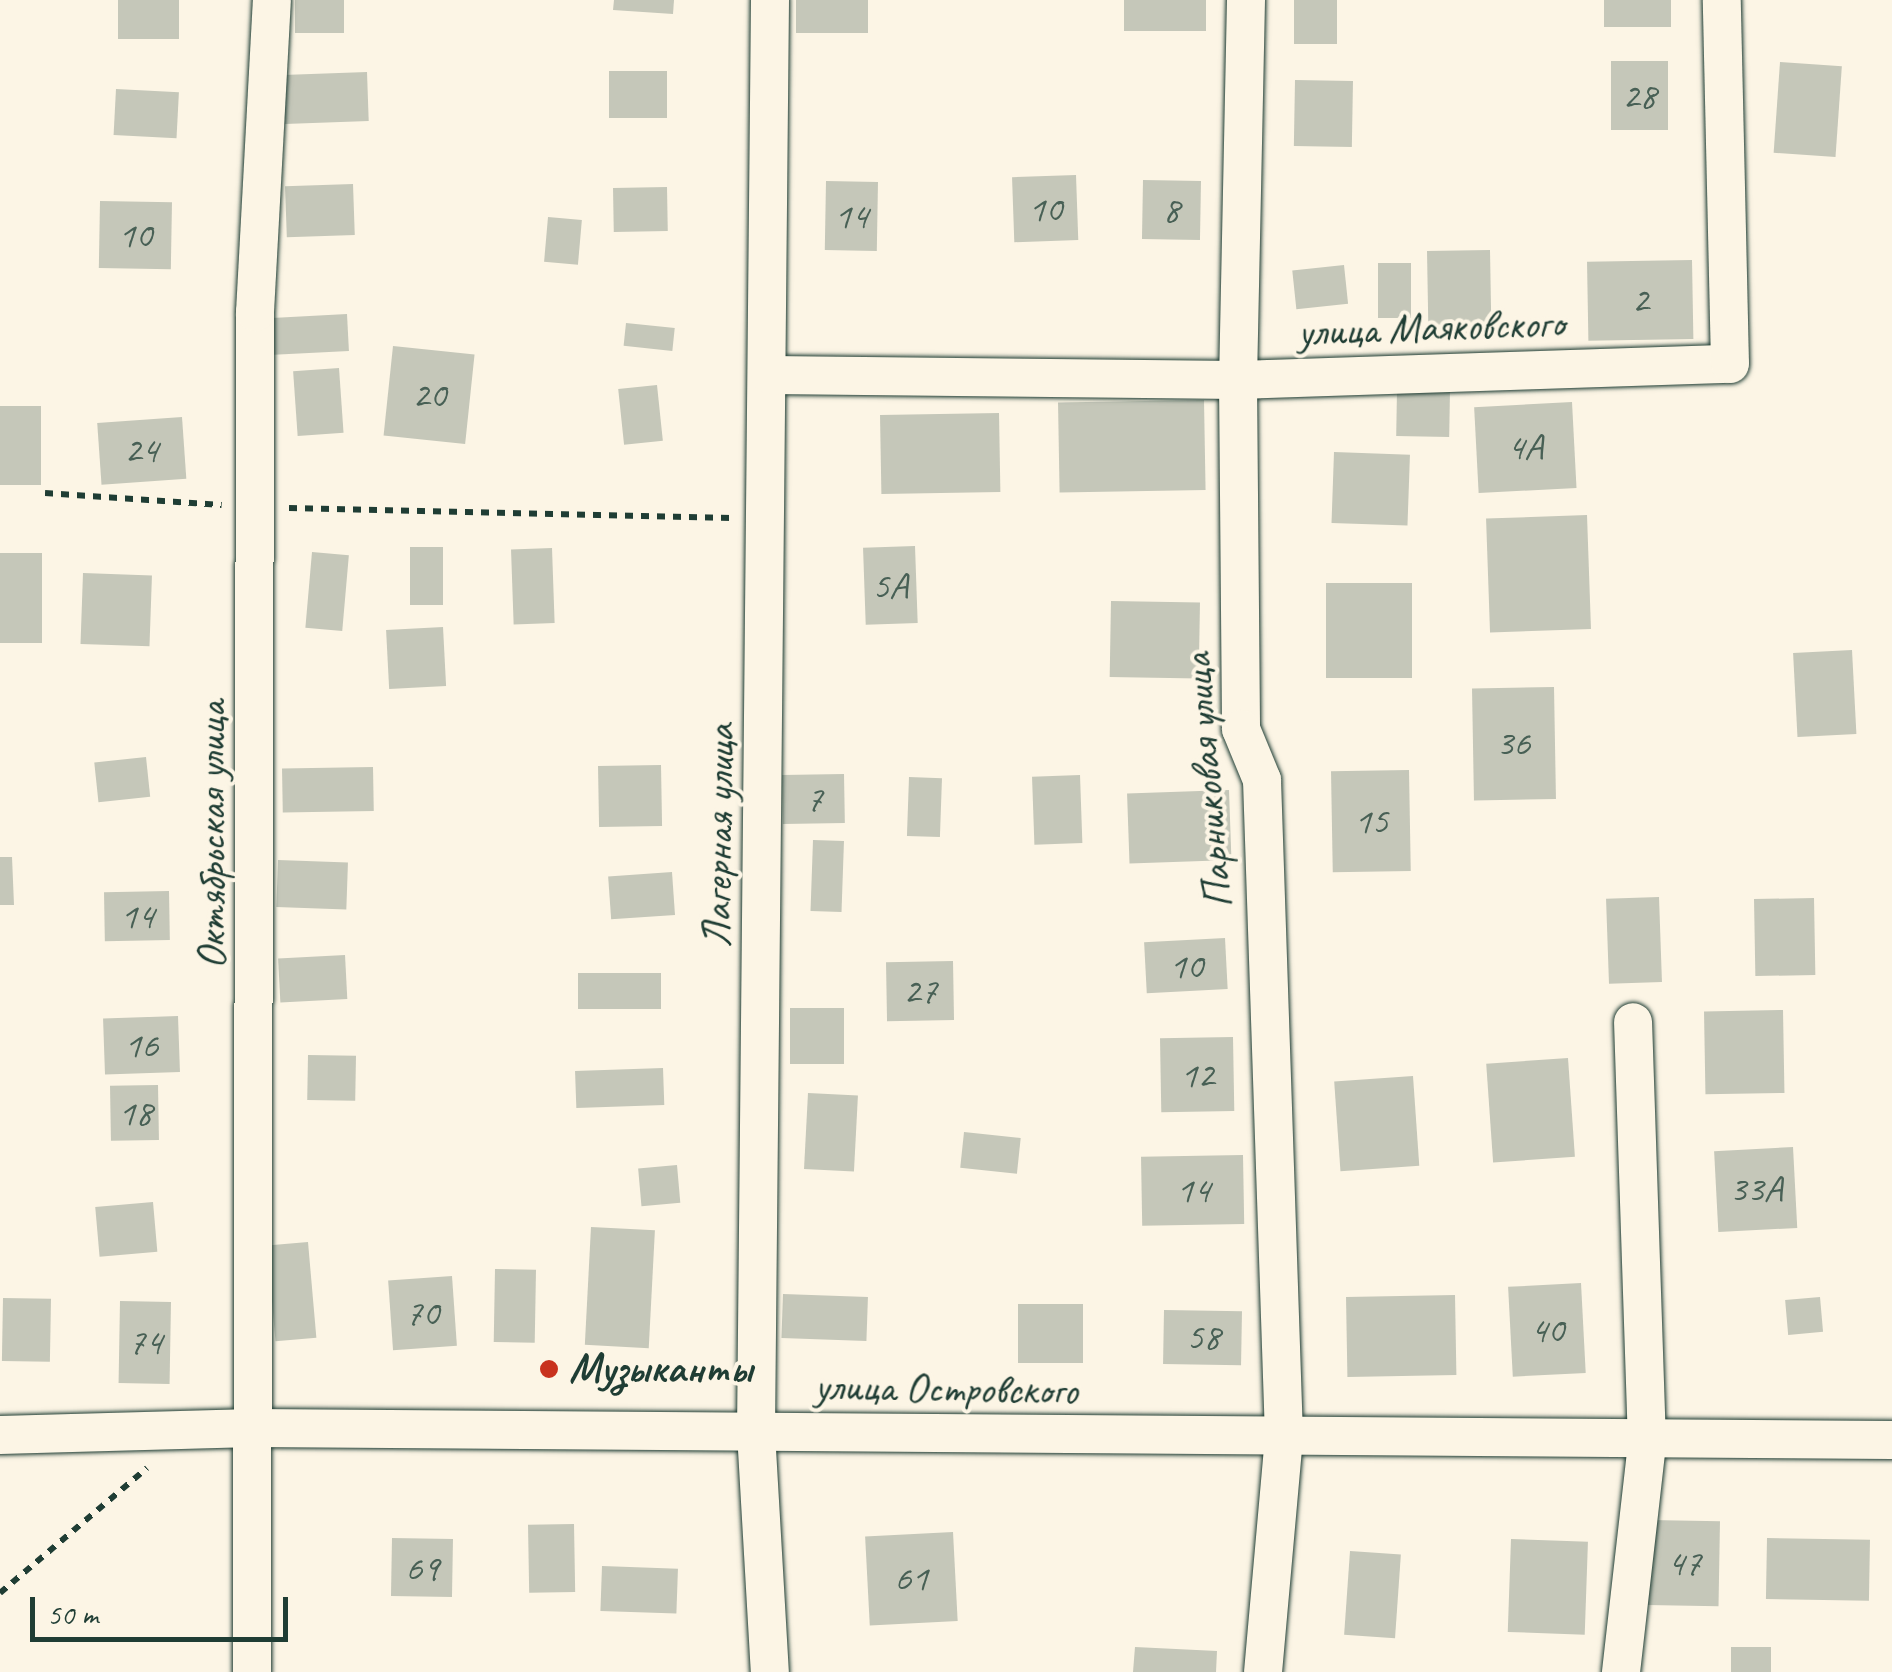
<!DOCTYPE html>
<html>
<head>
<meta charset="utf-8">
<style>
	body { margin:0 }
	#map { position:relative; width:1892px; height:1672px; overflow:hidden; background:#fcf5e5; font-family:Caveat,sans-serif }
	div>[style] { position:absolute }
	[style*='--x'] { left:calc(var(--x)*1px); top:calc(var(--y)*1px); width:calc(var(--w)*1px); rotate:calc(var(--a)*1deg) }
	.building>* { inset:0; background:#c5c7b9; transform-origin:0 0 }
	.path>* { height:6px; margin-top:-3px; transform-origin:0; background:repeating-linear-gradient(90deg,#1f3d34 0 8px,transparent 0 16px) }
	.roads { filter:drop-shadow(0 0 2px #1f3d34) drop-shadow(0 0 2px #1f3d34) }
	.minor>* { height:38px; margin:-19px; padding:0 19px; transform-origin:19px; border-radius:19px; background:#fcf5e5 }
	.dots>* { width:28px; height:28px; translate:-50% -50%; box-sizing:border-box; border:5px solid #fcf5e5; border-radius:50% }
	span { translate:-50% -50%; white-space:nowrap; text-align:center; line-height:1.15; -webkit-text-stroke:8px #fcf5e5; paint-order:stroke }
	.number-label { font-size:38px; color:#486055 }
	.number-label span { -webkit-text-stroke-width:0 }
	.street-label { font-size:42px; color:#1f3d34 }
	.poi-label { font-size:42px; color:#1f3d34; font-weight:700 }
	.left { translate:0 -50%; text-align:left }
	.scale { position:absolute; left:30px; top:1597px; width:258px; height:45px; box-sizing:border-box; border:5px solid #1f3d34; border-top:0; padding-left:12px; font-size:30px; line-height:35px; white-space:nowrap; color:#1f3d34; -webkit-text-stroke:8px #fcf5e5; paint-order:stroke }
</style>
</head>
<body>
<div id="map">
	<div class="building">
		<i style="left:118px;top:0;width:61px;height:39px"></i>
		<i style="left:295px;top:0;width:49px;height:33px"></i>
		<i style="clip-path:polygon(614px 0,674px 0,673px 14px,613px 10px)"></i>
		<i style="left:796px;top:0;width:72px;height:33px"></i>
		<i style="left:1124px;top:0;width:82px;height:31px"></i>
		<i style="left:1294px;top:0;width:43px;height:44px"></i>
		<i style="left:1604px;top:0;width:67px;height:27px"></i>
		<i style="left:1611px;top:61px;width:57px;height:69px"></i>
		<i style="left:1780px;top:62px;width:62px;height:91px;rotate:4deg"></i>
		<i style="left:609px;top:71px;width:58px;height:47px"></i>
		<i style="left:367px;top:72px;width:49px;height:84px;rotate:88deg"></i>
		<i style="left:1295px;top:80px;width:58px;height:66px;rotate:1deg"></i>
		<i style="left:116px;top:89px;width:63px;height:46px;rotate:3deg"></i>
		<i style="left:1076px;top:175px;width:65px;height:64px;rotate:88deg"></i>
		<i style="left:1143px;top:180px;width:58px;height:59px;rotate:1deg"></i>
		<i style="left:826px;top:181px;width:52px;height:69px;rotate:1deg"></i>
		<i style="left:353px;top:184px;width:51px;height:68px;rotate:88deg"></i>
		<i style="left:667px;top:187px;width:44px;height:54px;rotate:89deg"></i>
		<i style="left:100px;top:201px;width:72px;height:67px;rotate:1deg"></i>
		<i style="left:548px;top:217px;width:34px;height:45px;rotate:5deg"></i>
		<i style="left:1490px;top:250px;width:84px;height:63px;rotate:89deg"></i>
		<i style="left:1692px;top:260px;width:79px;height:105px;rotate:89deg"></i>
		<i style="left:1378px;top:263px;width:33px;height:55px"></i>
		<i style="left:1344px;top:265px;width:39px;height:52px;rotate:84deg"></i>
		<i style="left:347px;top:314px;width:37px;height:75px;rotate:87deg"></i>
		<i style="left:626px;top:323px;width:49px;height:23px;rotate:6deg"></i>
		<i style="left:393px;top:346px;width:82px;height:90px;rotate:6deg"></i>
		<i style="left:339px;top:368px;width:65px;height:46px;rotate:86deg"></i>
		<i style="left:657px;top:385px;width:56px;height:39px;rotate:84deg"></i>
		<i style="left:1397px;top:390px;width:53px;height:46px;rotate:1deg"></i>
		<i style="left:1204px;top:400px;width:90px;height:146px;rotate:89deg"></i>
		<i style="left:1572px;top:402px;width:86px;height:98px;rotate:87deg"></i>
		<i style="left:0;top:406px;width:41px;height:79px"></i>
		<i style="left:999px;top:413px;width:79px;height:119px;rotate:89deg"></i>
		<i style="left:182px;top:417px;width:62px;height:85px;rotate:86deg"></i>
		<i style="left:1334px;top:452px;width:76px;height:71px;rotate:2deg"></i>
		<i style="left:1587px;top:515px;width:114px;height:101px;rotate:88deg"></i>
		<i style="left:915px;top:546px;width:77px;height:52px;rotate:88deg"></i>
		<i style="left:410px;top:547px;width:33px;height:58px"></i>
		<i style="left:552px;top:548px;width:75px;height:41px;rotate:88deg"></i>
		<i style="left:312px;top:552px;width:37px;height:76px;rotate:5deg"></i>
		<i style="left:0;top:553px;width:42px;height:90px"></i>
		<i style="left:83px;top:573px;width:69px;height:71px;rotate:2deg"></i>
		<i style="left:1326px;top:583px;width:86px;height:95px"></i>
		<i style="left:1111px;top:601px;width:89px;height:76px;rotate:1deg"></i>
		<i style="left:443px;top:627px;width:59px;height:57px;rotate:87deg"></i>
		<i style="left:1852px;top:650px;width:84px;height:59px;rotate:87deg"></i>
		<i style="left:1554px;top:687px;width:112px;height:82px;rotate:89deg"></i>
		<i style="left:146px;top:757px;width:40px;height:52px;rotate:84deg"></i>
		<i style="left:661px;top:765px;width:61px;height:63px;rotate:89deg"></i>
		<i style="left:373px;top:767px;width:44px;height:91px;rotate:89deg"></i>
		<i style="left:1409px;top:770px;width:101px;height:78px;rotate:89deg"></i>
		<i style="left:844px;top:774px;width:49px;height:62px;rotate:89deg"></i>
		<i style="left:1080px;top:775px;width:68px;height:48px;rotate:88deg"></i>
		<i style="left:909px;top:777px;width:33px;height:59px;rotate:2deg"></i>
		<i style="left:1229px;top:790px;width:70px;height:102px;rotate:88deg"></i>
		<i style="left:813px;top:840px;width:31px;height:71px;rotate:2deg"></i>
		<i style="clip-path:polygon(0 857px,12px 857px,14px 905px,0 905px)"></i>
		<i style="left:278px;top:860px;width:70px;height:47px;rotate:2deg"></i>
		<i style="left:672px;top:872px;width:43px;height:64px;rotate:86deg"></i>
		<i style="left:169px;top:891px;width:49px;height:65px;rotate:89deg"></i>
		<i style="left:1659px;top:897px;width:85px;height:53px;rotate:88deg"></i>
		<i style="left:1814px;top:898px;width:77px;height:60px;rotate:89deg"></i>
		<i style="left:1225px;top:938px;width:51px;height:81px;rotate:87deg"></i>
		<i style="left:345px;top:955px;width:44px;height:67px;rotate:87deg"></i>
		<i style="left:953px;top:961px;width:59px;height:67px;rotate:89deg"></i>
		<i style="left:578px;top:973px;width:83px;height:36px"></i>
		<i style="left:790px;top:1008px;width:54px;height:56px"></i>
		<i style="left:1783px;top:1010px;width:83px;height:79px;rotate:89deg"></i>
		<i style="left:178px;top:1016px;width:56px;height:75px;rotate:88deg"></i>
		<i style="left:1233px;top:1037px;width:74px;height:73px;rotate:89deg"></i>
		<i style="left:308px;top:1055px;width:48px;height:45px;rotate:1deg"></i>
		<i style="left:1568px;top:1058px;width:99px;height:82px;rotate:86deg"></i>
		<i style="left:663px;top:1068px;width:37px;height:88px;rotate:88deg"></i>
		<i style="left:1413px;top:1076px;width:90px;height:79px;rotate:86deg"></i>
		<i style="left:158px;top:1085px;width:55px;height:48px;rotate:89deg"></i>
		<i style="left:808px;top:1093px;width:50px;height:76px;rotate:3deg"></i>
		<i style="left:964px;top:1132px;width:57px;height:36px;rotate:6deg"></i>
		<i style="left:1793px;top:1147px;width:81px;height:79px;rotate:87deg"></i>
		<i style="left:1243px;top:1155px;width:69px;height:102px;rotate:89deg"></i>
		<i style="left:677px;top:1165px;width:38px;height:39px;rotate:85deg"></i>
		<i style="left:153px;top:1202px;width:50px;height:58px;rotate:85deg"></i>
		<i style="left:591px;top:1227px;width:64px;height:118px;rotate:3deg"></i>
		<i style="left:308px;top:1242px;width:96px;height:41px;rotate:85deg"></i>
		<i style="left:495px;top:1269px;width:41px;height:73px;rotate:1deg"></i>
		<i style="left:452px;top:1276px;width:70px;height:64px;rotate:86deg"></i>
		<i style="left:1581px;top:1283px;width:90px;height:73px;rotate:87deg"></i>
		<i style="left:783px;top:1294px;width:85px;height:44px;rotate:2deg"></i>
		<i style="left:1455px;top:1295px;width:80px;height:109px;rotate:89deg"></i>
		<i style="left:1820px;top:1297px;width:35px;height:35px;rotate:85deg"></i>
		<i style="left:3px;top:1298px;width:48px;height:63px;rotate:1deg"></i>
		<i style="left:120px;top:1301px;width:51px;height:82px;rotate:1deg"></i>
		<i style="left:1083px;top:1304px;width:59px;height:65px;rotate:90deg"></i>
		<i style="left:1164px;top:1310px;width:78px;height:54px;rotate:1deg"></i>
		<i style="left:1649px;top:1520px;width:71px;height:85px;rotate:1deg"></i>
		<i style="left:574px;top:1524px;width:68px;height:46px;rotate:89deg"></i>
		<i style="left:953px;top:1532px;width:89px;height:88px;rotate:87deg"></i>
		<i style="left:392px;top:1538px;width:61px;height:58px;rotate:1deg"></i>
		<i style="left:1767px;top:1538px;width:103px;height:61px;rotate:1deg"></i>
		<i style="left:1511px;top:1539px;width:77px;height:93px;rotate:2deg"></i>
		<i style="left:1350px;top:1551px;width:51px;height:84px;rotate:4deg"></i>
		<i style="left:602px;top:1566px;width:76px;height:45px;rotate:2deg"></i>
		<i style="clip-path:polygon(1135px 1647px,1217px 1651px,1216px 1672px,1133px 1672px)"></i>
		<i style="left:1731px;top:1647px;width:40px;height:25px"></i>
	</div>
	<div class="path">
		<i style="--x:45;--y:493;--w:177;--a:3.9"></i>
		<i style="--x:289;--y:508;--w:443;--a:1.3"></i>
		<i style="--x:0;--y:1593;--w:193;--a:-40.4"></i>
	</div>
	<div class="roads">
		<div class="minor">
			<i style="--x:770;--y:0;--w:1432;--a:90.56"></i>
			<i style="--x:756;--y:1432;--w:240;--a:86.7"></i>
			<i style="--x:1246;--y:0;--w:380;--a:91.2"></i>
			<i style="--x:1238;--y:380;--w:349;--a:89.5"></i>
			<i style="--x:1241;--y:729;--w:55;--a:67.6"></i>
			<i style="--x:1262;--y:780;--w:657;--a:88.08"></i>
			<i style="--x:1284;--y:1437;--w:236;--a:95.1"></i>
			<i style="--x:770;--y:375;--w:468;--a:0.6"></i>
			<i style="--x:1238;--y:380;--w:492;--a:-1.9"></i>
			<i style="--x:1730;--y:364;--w:364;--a:-91.3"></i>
			<i style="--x:0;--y:1435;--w:253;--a:-1.6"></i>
			<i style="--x:253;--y:1428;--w:1639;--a:0.42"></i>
			<i style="--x:252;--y:1672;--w:1360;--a:-89.87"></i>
			<i style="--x:255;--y:312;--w:312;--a:-86.9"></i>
			<i style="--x:1621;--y:1672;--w:230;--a:-83.5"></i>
			<i style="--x:1647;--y:1443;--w:421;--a:-91.9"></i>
		</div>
	</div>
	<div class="dots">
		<i style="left:549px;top:1369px;background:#c8321e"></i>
	</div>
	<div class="number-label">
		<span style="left:1639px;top:96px">28</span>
		<span style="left:1045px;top:209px">10</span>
		<span style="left:1171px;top:210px">8</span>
		<span style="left:851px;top:216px">14</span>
		<span style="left:135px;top:235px">10</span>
		<span style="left:1640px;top:300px">2</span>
		<span style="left:429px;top:395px">20</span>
		<span style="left:1525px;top:447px">4А</span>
		<span style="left:141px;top:450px">24</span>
		<span style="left:890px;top:586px">5А</span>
		<span style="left:1513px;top:743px">36</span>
		<span style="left:814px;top:799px">7</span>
		<span style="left:1371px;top:821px">15</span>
		<span style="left:137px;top:916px">14</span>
		<span style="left:1186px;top:966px">10</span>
		<span style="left:920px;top:991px">27</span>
		<span style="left:141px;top:1045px">16</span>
		<span style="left:1197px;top:1075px">12</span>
		<span style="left:135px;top:1113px">18</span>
		<span style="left:1756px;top:1189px">33А</span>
		<span style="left:1193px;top:1190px">14</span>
		<span style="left:422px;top:1313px">70</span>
		<span style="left:1547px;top:1330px">40</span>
		<span style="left:1203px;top:1337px">58</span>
		<span style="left:145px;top:1342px">74</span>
		<span style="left:1684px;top:1563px">47</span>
		<span style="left:422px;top:1568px">69</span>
		<span style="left:911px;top:1578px">61</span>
	</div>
	<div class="street-label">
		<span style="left:1431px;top:328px;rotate:-2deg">улица Маяковского</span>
		<span style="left:1208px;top:781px;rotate:-95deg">Парниковая улица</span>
		<span style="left:212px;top:835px;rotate:-90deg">Октябрьская улица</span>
		<span style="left:719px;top:836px;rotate:-89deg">Лагерная улица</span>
		<span style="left:946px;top:1389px;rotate:1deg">улица Островского</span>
	</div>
	<div class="poi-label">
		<span class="left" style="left:569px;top:1369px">Музыканты</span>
	</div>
	<div class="scale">50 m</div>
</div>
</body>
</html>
